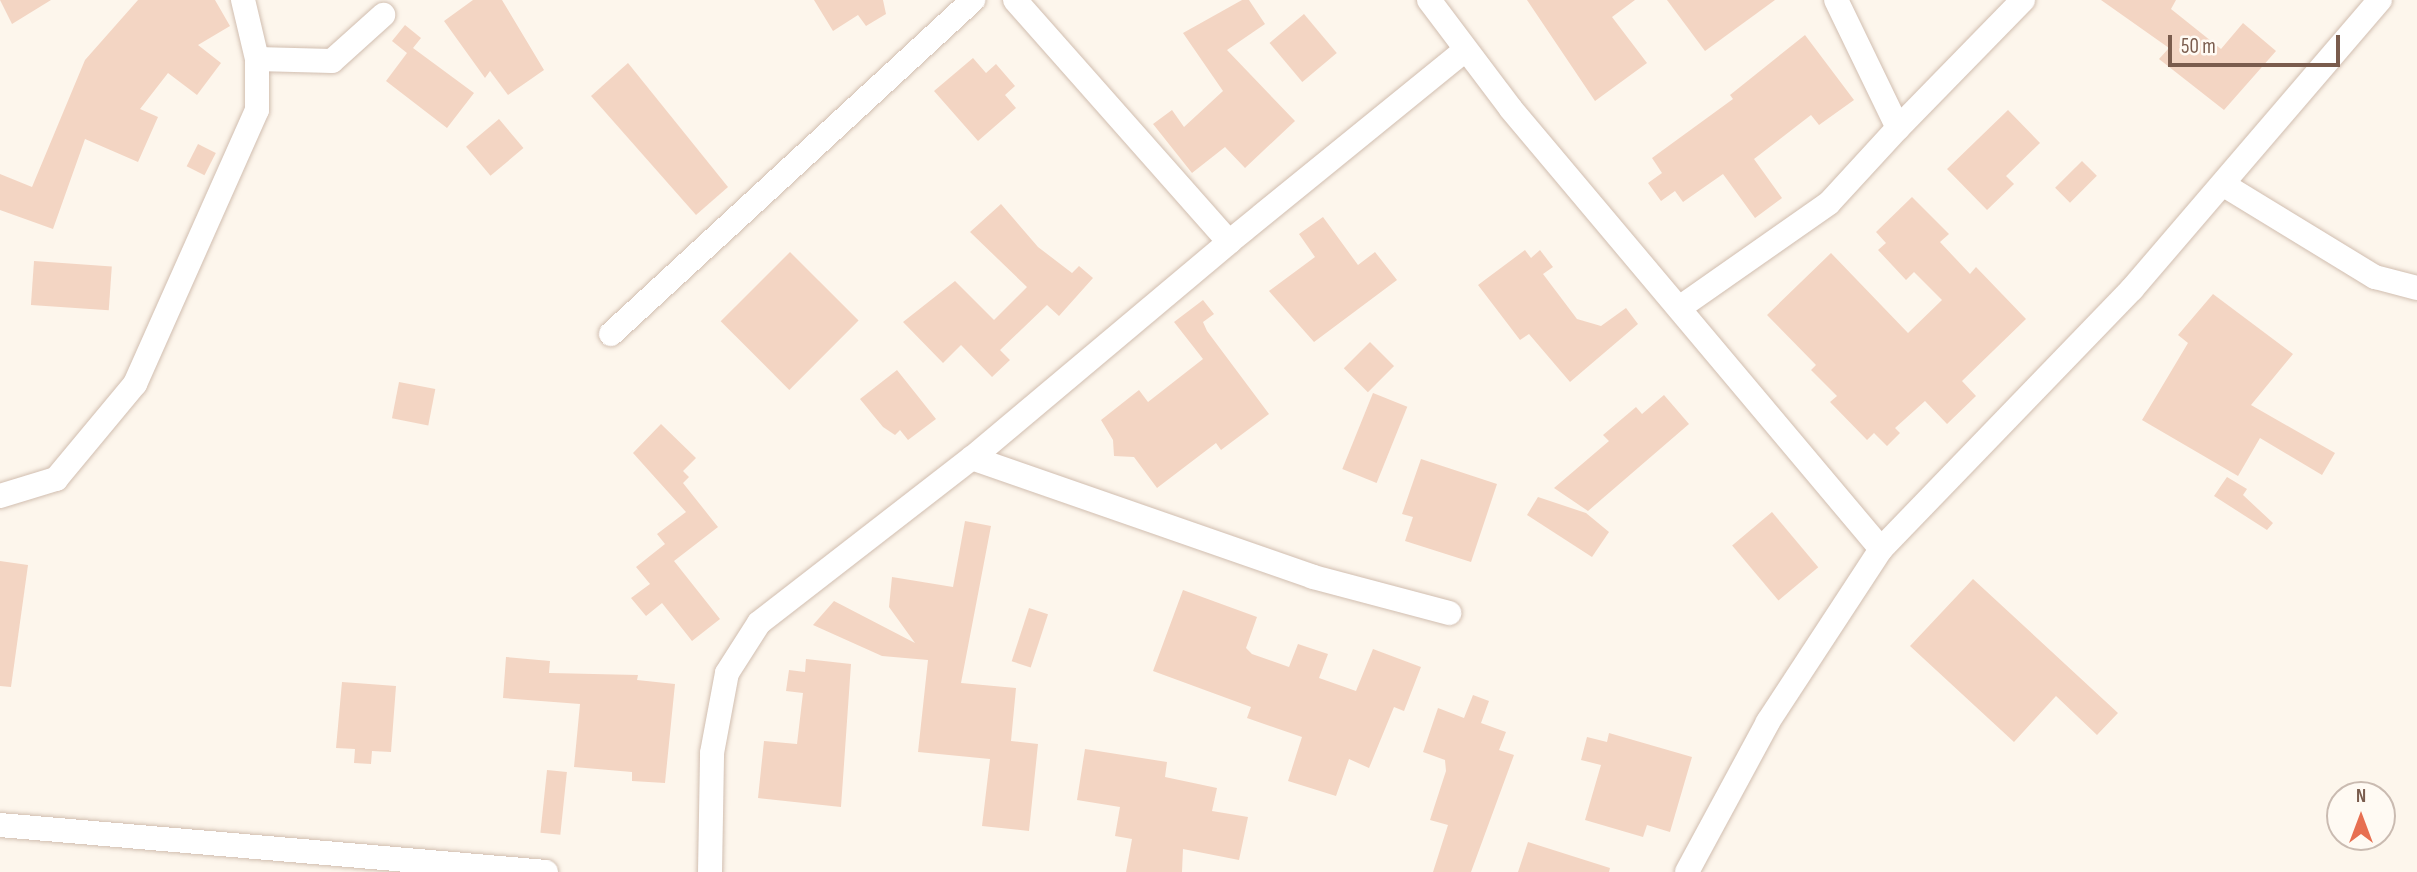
<!DOCTYPE html>
<html>
<head>
<meta charset="utf-8">
<style>
	body { margin:0 }
	#map { position:relative; width:2417px; height:872px; overflow:hidden; background:#fdf6ec; font-family:"Sofia Sans Condensed",sans-serif }
	div>[style] { position:absolute }
	[style*='--x'] { left:calc(var(--x)*1px); top:calc(var(--y)*1px); width:calc(var(--w)*1px); rotate:calc(var(--a)*1deg) }
	.building>* { inset:0; background:#f3d5c3; transform-origin:0 0 }
	.roads { filter:drop-shadow(0 0 2px #d1beb0) drop-shadow(0 0 2px #d1beb0) }
	.minor>* { height:24px; margin:-12px; padding:0 12px; transform-origin:12px; border-radius:12px; background:#fff }
	span { translate:-50% -50%; white-space:nowrap; text-align:center; line-height:1.15; -webkit-text-stroke:6px #fffaf3; paint-order:stroke }
	.north { position:absolute; left:2326px; top:781px; width:70px; height:70px; box-sizing:border-box; background:#fffaf3; border:2px solid #cabbb1; border-radius:50%; rotate:0deg; font-size:19px; font-weight:700; line-height:28px; text-align:center; color:#7a5c4d }
	.north::after { content:''; display:block; margin:auto; width:24px; height:32px; background:#e76f51; clip-path:polygon(50% 0,100% 100%,50% 72%,0 100%) }
	.scale { position:absolute; left:2168px; top:35px; width:172px; height:32px; box-sizing:border-box; border:4px solid #7a5c4d; border-top:0; padding-left:9px; font-size:21px; line-height:24px; white-space:nowrap; color:#7a5c4d; -webkit-text-stroke:5px #fffaf3; paint-order:stroke }
</style>
</head>
<body>
<div id="map">
	<div class="building">
		<i style="clip-path:polygon(0 0,51px 0,12px 24px)"></i>
		<i style="clip-path:polygon(138px 0,215px 0,230px 26px,198px 45px,221px 63px,197px 95px,168px 73px,140px 109px,158px 117px,138px 162px,85px 139px,53px 229px,0 210px,0 174px,32px 187px,85px 60px)"></i>
		<i style="clip-path:polygon(473px 0,502px 0,544px 70px,508px 95px,490px 71px,485px 78px,444px 21px)"></i>
		<i style="clip-path:polygon(814px 0,883px 0,886px 14px,866px 26px,858px 15px,833px 31px)"></i>
		<i style="clip-path:polygon(1242px 0,1249px 0,1265px 24px,1227px 50px,1295px 121px,1245px 168px,1225px 147px,1192px 173px,1153px 124px,1172px 110px,1184px 127px,1223px 91px,1183px 33px)"></i>
		<i style="clip-path:polygon(1527px 0,1635px 0,1612px 17px,1647px 63px,1595px 101px)"></i>
		<i style="clip-path:polygon(1667px 0,1775px 0,1705px 51px)"></i>
		<i style="clip-path:polygon(2101px 0,2176px 0,2171px 9px,2221px 49px,2243px 23px,2276px 51px,2224px 110px,2159px 59px,2169px 48px)"></i>
		<i style="left:1304px;top:14px;width:51px;height:45px;rotate:50deg"></i>
		<i style="clip-path:polygon(405px 25px,421px 38px,413px 48px,474px 93px,447px 128px,386px 81px,407px 53px,392px 41px)"></i>
		<i style="clip-path:polygon(1805px 35px,1854px 100px,1819px 125px,1811px 115px,1754px 159px,1782px 198px,1755px 218px,1723px 174px,1683px 202px,1675px 191px,1661px 201px,1648px 183px,1662px 173px,1652px 158px,1733px 99px,1730px 95px)"></i>
		<i style="clip-path:polygon(973px 58px,986px 73px,996px 64px,1015px 86px,1005px 95px,1016px 108px,978px 141px,934px 91px)"></i>
		<i style="clip-path:polygon(628px 63px,728px 187px,696px 215px,591px 96px)"></i>
		<i style="clip-path:polygon(2008px 110px,2040px 143px,2006px 176px,2014px 184px,1987px 210px,1947px 169px)"></i>
		<i style="left:499px;top:119px;width:38px;height:43px;rotate:50deg"></i>
		<i style="left:198px;top:144px;width:20px;height:25px;rotate:27deg"></i>
		<i style="left:2082px;top:161px;width:21px;height:38px;rotate:45deg"></i>
		<i style="clip-path:polygon(1912px 197px,1949px 234px,1940px 242px,1970px 274px,1976px 267px,2026px 319px,1962px 381px,1976px 396px,1947px 424px,1925px 401px,1895px 428px,1900px 433px,1887px 446px,1874px 433px,1867px 440px,1830px 402px,1837px 396px,1811px 370px,1816px 365px,1767px 315px,1831px 253px,1908px 333px,1942px 300px,1914px 272px,1906px 280px,1878px 250px,1886px 243px,1876px 232px)"></i>
		<i style="clip-path:polygon(1001px 204px,1038px 247px,1072px 273px,1079px 266px,1093px 278px,1059px 316px,1047px 305px,1000px 350px,1010px 360px,992px 377px,961px 345px,943px 363px,903px 322px,955px 281px,994px 320px,1027px 287px,970px 232px)"></i>
		<i style="clip-path:polygon(1323px 217px,1358px 265px,1375px 252px,1397px 280px,1314px 342px,1269px 291px,1315px 257px,1299px 234px)"></i>
		<i style="clip-path:polygon(1525px 250px,1531px 258px,1540px 250px,1553px 267px,1543px 274px,1577px 319px,1601px 326px,1626px 308px,1638px 324px,1570px 382px,1529px 334px,1520px 340px,1478px 285px)"></i>
		<i style="left:790px;top:252px;width:97px;height:98px;rotate:45deg"></i>
		<i style="left:34px;top:261px;width:78px;height:44px;rotate:4deg"></i>
		<i style="clip-path:polygon(2213px 294px,2293px 354px,2251px 405px,2335px 453px,2322px 475px,2260px 438px,2238px 476px,2142px 420px,2188px 343px,2178px 335px)"></i>
		<i style="clip-path:polygon(1203px 300px,1214px 314px,1203px 322px,1207px 331px,1269px 414px,1221px 450px,1216px 443px,1157px 488px,1134px 457px,1114px 456px,1113px 440px,1101px 420px,1139px 390px,1148px 402px,1203px 359px,1174px 322px)"></i>
		<i style="left:1370px;top:342px;width:34px;height:37px;rotate:45deg"></i>
		<i style="clip-path:polygon(897px 370px,936px 419px,908px 440px,900px 430px,895px 435px,883px 427px,860px 399px)"></i>
		<i style="left:399px;top:382px;width:37px;height:37px;rotate:11deg"></i>
		<i style="left:1373px;top:393px;width:37px;height:82px;rotate:22deg"></i>
		<i style="clip-path:polygon(1664px 395px,1689px 424px,1588px 511px,1554px 488px,1609px 441px,1603px 435px,1636px 407px,1642px 414px)"></i>
		<i style="clip-path:polygon(661px 424px,696px 458px,683px 471px,689px 477px,683px 483px,718px 527px,674px 561px,720px 619px,692px 641px,662px 603px,646px 616px,631px 598px,650px 584px,636px 567px,665px 544px,657px 534px,686px 512px,633px 453px)"></i>
		<i style="clip-path:polygon(1421px 459px,1497px 484px,1471px 562px,1405px 541px,1413px 517px,1402px 514px)"></i>
		<i style="clip-path:polygon(2227px 477px,2247px 489px,2243px 495px,2273px 523px,2267px 530px,2214px 496px)"></i>
		<i style="clip-path:polygon(1538px 497px,1586px 513px,1609px 532px,1592px 557px,1527px 515px)"></i>
		<i style="left:1772px;top:512px;width:72px;height:52px;rotate:50deg"></i>
		<i style="clip-path:polygon(965px 521px,991px 526px,961px 683px,1016px 688px,1011px 741px,1038px 744px,1029px 831px,982px 826px,990px 759px,918px 752px,928px 660px,882px 656px,813px 625px,834px 601px,915px 643px,889px 607px,892px 577px,953px 587px)"></i>
		<i style="clip-path:polygon(0 561px,28px 565px,11px 687px,0 686px)"></i>
		<i style="clip-path:polygon(1973px 579px,2118px 713px,2097px 735px,2056px 696px,2014px 742px,1910px 646px)"></i>
		<i style="clip-path:polygon(1183px 590px,1257px 617px,1246px 648px,1252px 654px,1289px 667px,1298px 644px,1328px 654px,1319px 678px,1356px 691px,1373px 649px,1421px 667px,1404px 711px,1394px 707px,1369px 768px,1349px 759px,1336px 796px,1288px 781px,1302px 737px,1247px 718px,1251px 707px,1153px 671px)"></i>
		<i style="left:1029px;top:608px;width:20px;height:56px;rotate:18deg"></i>
		<i style="clip-path:polygon(506px 657px,550px 661px,549px 673px,638px 675px,637px 680px,675px 684px,665px 783px,632px 781px,632px 772px,574px 767px,580px 704px,503px 698px)"></i>
		<i style="clip-path:polygon(806px 659px,851px 664px,841px 807px,758px 798px,764px 741px,797px 744px,803px 693px,786px 691px,789px 670px,805px 672px)"></i>
		<i style="clip-path:polygon(342px 682px,396px 686px,391px 752px,372px 751px,371px 764px,354px 763px,355px 749px,336px 748px)"></i>
		<i style="clip-path:polygon(1473px 695px,1489px 701px,1481px 723px,1506px 732px,1499px 750px,1514px 755px,1471px 872px,1433px 872px,1448px 825px,1430px 820px,1446px 771px,1445px 760px,1423px 752px,1438px 708px,1464px 718px)"></i>
		<i style="clip-path:polygon(1609px 733px,1692px 757px,1670px 832px,1647px 825px,1643px 837px,1585px 820px,1601px 765px,1581px 760px,1587px 737px,1607px 742px)"></i>
		<i style="clip-path:polygon(1085px 749px,1167px 762px,1165px 777px,1217px 788px,1212px 811px,1248px 817px,1239px 860px,1183px 849px,1182px 872px,1126px 872px,1132px 839px,1115px 836px,1120px 807px,1077px 800px)"></i>
		<i style="left:547px;top:770px;width:20px;height:63px;rotate:6deg"></i>
		<i style="clip-path:polygon(1528px 842px,1610px 868px,1609px 872px,1518px 872px)"></i>
	</div>
	<div class="roads">
		<div class="minor">
			<i style="--x:1015;--y:0;--w:323;--a:48.5"></i>
			<i style="--x:1229;--y:242;--w:304;--a:-39.1"></i>
			<i style="--x:1429;--y:0;--w:136;--a:53"></i>
			<i style="--x:1511;--y:109;--w:575;--a:49.94"></i>
			<i style="--x:1881;--y:549;--w:207;--a:123.2"></i>
			<i style="--x:1768;--y:722;--w:170;--a:118.4"></i>
			<i style="--x:257;--y:59;--w:75;--a:1.5"></i>
			<i style="--x:332;--y:61;--w:69;--a:-42"></i>
			<i style="--x:1898;--y:128;--w:179;--a:-45.7"></i>
			<i style="--x:2224;--y:185;--w:177;--a:31.4"></i>
			<i style="--x:2375;--y:277;--w:43;--a:14.7"></i>
			<i style="--x:1682;--y:306;--w:179;--a:-35"></i>
			<i style="--x:1829;--y:203;--w:102;--a:-47.4"></i>
			<i style="--x:1898;--y:128;--w:142;--a:-115.8"></i>
			<i style="--x:611;--y:334;--w:493;--a:-42.7"></i>
			<i style="--x:972;--y:458;--w:361;--a:19.2"></i>
			<i style="--x:1313;--y:577;--w:141;--a:14.8"></i>
			<i style="--x:0;--y:496;--w:59;--a:-16.9"></i>
			<i style="--x:56;--y:479;--w:124;--a:-50.3"></i>
			<i style="--x:135;--y:384;--w:300;--a:-66"></i>
			<i style="--x:257;--y:110;--w:51;--a:-90"></i>
			<i style="--x:257;--y:59;--w:61;--a:-103.3"></i>
			<i style="--x:1881;--y:549;--w:361;--a:-46"></i>
			<i style="--x:2132;--y:289;--w:381;--a:-49.4"></i>
			<i style="--x:0;--y:825;--w:548;--a:4.92"></i>
			<i style="--x:710;--y:872;--w:119;--a:-89"></i>
			<i style="--x:712;--y:753;--w:81;--a:-79.4"></i>
			<i style="--x:727;--y:673;--w:59;--a:-57.4"></i>
			<i style="--x:759;--y:623;--w:269;--a:-37.8"></i>
			<i style="--x:972;--y:458;--w:336;--a:-40"></i>
		</div>
	</div>
	<div class="north">N</div>
	<div class="scale">50 m</div>
</div>
</body>
</html>
